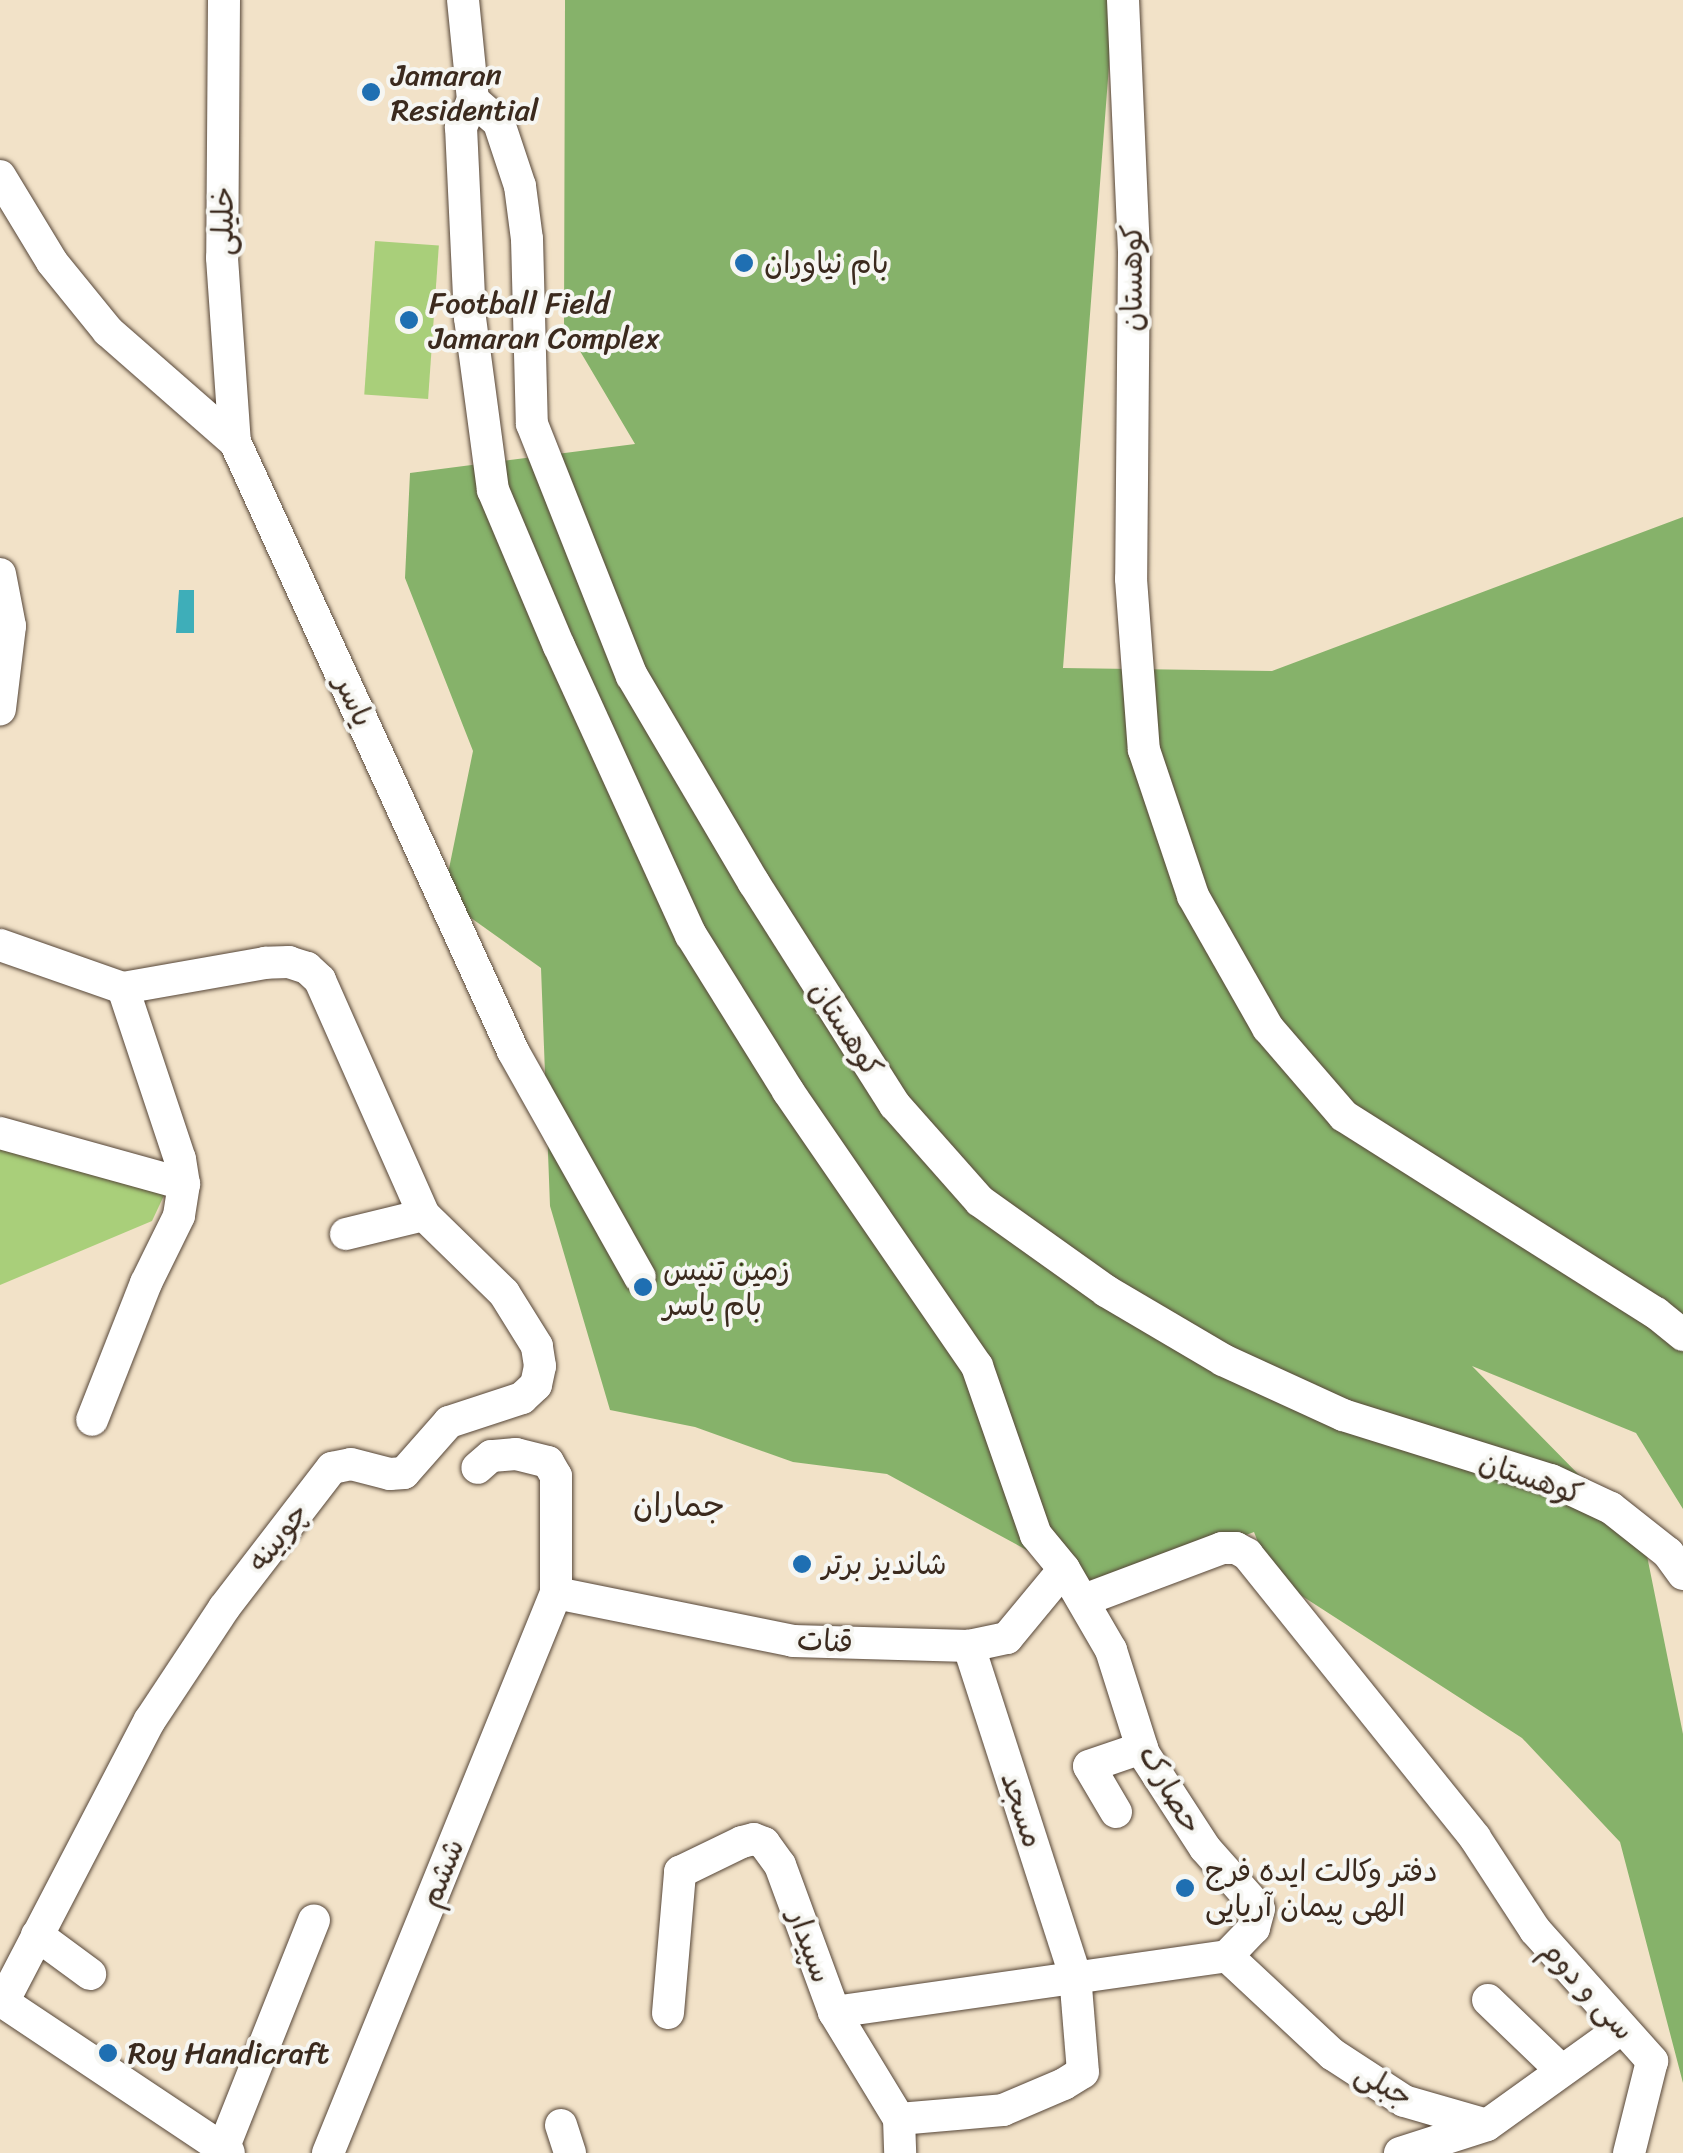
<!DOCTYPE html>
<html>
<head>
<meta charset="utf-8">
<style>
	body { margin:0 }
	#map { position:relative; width:1683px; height:2153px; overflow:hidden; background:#f2e2c8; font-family:Sriracha,"Playpen Sans Arabic",sans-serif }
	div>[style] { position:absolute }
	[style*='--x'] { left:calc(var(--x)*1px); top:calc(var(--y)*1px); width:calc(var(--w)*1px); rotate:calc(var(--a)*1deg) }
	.green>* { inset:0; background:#a9cf7a; transform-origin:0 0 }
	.forest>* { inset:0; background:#86b26a }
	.water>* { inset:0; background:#3eaeb9 }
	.roads { filter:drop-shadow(0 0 2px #564638) drop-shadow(0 0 2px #564638) }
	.minor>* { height:32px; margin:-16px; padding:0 16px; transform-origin:16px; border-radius:16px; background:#fff }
	.dots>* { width:28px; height:28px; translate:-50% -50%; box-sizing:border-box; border:5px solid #f6f6f2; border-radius:50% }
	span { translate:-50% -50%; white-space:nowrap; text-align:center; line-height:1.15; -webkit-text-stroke:8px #f6f6f2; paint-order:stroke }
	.poi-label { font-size:30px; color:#3b2a1e }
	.left { translate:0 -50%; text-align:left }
	.street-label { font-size:30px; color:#3b2a1e }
	.neighbourhood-label { font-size:32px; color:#3b2a1e }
</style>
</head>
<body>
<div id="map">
	<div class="green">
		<i style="left:375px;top:241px;width:64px;height:154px;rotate:4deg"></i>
		<i style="clip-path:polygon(0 1141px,167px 1189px,152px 1221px,0 1285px)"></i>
	</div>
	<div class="forest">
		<i style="clip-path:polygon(565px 0,1114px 0,1063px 668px,1272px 671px,1683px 517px,1683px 1509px,1636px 1433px,1472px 1366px,1644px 1541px,1683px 1734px,1683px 2083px,1620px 1842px,1522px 1738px,1271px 1576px,1254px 1532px,1100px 1590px,887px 1474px,793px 1462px,695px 1427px,610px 1410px,550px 1206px,541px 968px,443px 898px,473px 751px,405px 578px,410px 473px,635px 444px,564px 324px)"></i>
	</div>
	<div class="water">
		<i style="clip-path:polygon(179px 590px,194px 590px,194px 633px,176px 633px)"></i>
	</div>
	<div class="roads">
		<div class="minor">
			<i style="--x:224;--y:0;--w:258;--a:90.4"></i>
			<i style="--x:222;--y:258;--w:184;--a:86"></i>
			<i style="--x:463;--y:0;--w:100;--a:84.3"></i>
			<i style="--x:473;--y:100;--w:30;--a:114"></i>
			<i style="--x:461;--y:127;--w:191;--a:87.3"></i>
			<i style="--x:470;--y:318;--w:174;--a:82.4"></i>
			<i style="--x:493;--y:490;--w:169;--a:67.1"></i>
			<i style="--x:559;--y:646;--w:318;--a:65.5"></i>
			<i style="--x:691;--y:935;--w:184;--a:58.1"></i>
			<i style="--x:788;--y:1091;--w:334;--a:55.5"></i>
			<i style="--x:977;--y:1366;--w:179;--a:70.8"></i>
			<i style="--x:1036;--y:1535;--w:44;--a:50.5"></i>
			<i style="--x:1064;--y:1569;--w:94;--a:59.9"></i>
			<i style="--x:1111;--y:1650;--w:109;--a:72.4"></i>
			<i style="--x:1144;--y:1754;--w:112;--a:57"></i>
			<i style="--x:1205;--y:1848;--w:81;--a:48.5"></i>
			<i style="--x:1259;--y:1909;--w:20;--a:105"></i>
			<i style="--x:1254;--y:1928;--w:39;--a:134"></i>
			<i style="--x:1123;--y:0;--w:251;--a:87.5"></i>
			<i style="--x:1134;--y:251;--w:328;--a:90.5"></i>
			<i style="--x:1131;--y:579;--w:171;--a:85.7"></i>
			<i style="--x:1144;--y:750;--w:154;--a:71.4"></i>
			<i style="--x:1193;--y:896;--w:152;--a:60.4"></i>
			<i style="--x:1268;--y:1028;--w:116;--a:49.2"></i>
			<i style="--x:1344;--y:1116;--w:369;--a:32.3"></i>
			<i style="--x:1656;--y:1313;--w:35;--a:39"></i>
			<i style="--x:473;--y:100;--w:35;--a:41"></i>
			<i style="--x:499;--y:123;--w:66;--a:71.6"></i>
			<i style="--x:520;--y:186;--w:53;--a:82.5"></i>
			<i style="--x:527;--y:239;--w:185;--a:88.5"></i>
			<i style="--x:532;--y:424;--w:271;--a:68.4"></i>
			<i style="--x:632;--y:676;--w:240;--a:59.5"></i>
			<i style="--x:754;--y:883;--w:263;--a:57.6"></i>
			<i style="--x:895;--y:1105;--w:128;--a:48.5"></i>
			<i style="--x:980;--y:1201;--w:155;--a:35.5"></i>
			<i style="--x:1106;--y:1291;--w:136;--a:30.5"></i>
			<i style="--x:1223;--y:1360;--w:132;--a:24.6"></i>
			<i style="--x:1343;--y:1415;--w:218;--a:17.4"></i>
			<i style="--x:1551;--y:1480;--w:66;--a:25"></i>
			<i style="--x:1611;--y:1508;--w:73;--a:38.3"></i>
			<i style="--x:1668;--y:1553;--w:26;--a:54"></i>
			<i style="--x:0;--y:176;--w:100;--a:58.8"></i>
			<i style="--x:52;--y:262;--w:89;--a:50.9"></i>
			<i style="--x:108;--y:331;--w:169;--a:41.2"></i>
			<i style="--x:235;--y:442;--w:669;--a:65.46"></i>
			<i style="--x:513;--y:1051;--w:259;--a:60.7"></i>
			<i style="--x:0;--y:574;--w:53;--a:79.1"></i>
			<i style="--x:10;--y:626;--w:84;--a:96.9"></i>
			<i style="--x:0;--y:945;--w:130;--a:19.3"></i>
			<i style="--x:123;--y:988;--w:180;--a:71.6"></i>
			<i style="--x:180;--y:1159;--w:25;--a:81"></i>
			<i style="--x:184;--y:1184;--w:32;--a:99"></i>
			<i style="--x:179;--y:1216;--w:75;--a:116.2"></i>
			<i style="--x:146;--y:1283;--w:147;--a:111.5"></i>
			<i style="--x:0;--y:1133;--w:191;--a:15.5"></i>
			<i style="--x:346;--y:1234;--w:80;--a:-13.7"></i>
			<i style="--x:556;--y:1593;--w:242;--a:11.4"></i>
			<i style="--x:793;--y:1641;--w:176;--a:1.6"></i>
			<i style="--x:969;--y:1646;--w:39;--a:-12"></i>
			<i style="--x:1007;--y:1638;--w:89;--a:-50.4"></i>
			<i style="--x:1084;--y:1600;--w:147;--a:-20.6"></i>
			<i style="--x:1222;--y:1548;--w:14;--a:0"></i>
			<i style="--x:1236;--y:1548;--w:13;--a:29"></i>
			<i style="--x:1247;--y:1554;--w:364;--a:51.2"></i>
			<i style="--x:1475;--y:1838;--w:110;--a:56.9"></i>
			<i style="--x:1535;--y:1930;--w:176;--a:48.2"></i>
			<i style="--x:1652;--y:2061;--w:95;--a:104"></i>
			<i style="--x:1116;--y:1812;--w:53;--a:-120.4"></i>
			<i style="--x:1089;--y:1766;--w:56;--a:-18.8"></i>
			<i style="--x:37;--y:1935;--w:66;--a:36.3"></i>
			<i style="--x:1227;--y:1956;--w:144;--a:43"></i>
			<i style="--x:1332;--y:2054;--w:86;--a:33.1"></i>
			<i style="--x:1404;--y:2101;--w:86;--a:16.1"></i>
			<i style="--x:1487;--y:2125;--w:166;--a:-35.7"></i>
			<i style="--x:0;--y:2000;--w:275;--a:33.7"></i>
			<i style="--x:1488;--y:2000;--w:100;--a:43.8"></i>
			<i style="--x:3;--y:2002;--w:318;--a:-62.5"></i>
			<i style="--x:150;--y:1720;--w:134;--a:-56.5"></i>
			<i style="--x:224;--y:1608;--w:177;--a:-52.4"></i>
			<i style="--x:332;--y:1468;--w:19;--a:-12"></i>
			<i style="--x:351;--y:1464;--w:40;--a:14.4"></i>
			<i style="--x:390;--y:1474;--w:14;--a:-4"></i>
			<i style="--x:404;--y:1473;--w:68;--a:-48.6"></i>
			<i style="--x:449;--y:1422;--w:77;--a:-18.2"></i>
			<i style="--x:522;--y:1398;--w:19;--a:-43"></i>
			<i style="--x:536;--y:1385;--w:19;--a:-78"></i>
			<i style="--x:540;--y:1366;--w:20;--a:-99"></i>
			<i style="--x:537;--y:1346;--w:62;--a:-121.9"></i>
			<i style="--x:504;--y:1293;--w:112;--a:-135.7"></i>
			<i style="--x:424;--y:1215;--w:257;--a:-113.9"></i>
			<i style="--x:320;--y:980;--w:18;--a:-137"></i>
			<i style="--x:307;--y:968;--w:19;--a:-162"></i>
			<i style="--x:289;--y:962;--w:24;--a:178"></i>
			<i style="--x:265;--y:963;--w:144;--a:170"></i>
			<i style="--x:834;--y:2012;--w:397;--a:-8.1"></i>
			<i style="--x:668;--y:2013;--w:142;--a:-85.1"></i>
			<i style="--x:680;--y:1872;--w:69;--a:-25.8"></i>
			<i style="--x:742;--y:1842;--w:12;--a:-14"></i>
			<i style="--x:754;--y:1839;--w:11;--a:22"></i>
			<i style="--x:764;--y:1843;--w:27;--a:54"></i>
			<i style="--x:780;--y:1865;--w:157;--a:69.8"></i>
			<i style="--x:834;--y:2012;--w:125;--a:58.7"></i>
			<i style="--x:899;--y:2119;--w:34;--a:88"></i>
			<i style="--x:899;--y:2119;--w:104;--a:-4.9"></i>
			<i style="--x:1003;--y:2110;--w:66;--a:-23.1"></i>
			<i style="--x:1064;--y:2084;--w:22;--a:-32"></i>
			<i style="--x:1083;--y:2072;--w:97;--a:-94.7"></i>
			<i style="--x:1075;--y:1975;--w:346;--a:-107.9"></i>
			<i style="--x:561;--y:2125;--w:29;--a:72"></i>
			<i style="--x:223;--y:2149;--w:246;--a:-68.3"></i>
			<i style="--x:328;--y:2153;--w:605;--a:-67.85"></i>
			<i style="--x:556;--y:1593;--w:117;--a:-90"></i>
			<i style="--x:556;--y:1476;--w:16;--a:-120"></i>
			<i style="--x:548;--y:1462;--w:33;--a:-166"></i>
			<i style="--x:516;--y:1454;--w:25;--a:175"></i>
			<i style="--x:491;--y:1456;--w:18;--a:139"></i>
			<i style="--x:1400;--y:2153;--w:91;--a:-17.8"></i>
		</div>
	</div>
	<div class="dots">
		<i style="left:371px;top:92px;background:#1f6fb2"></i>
		<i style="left:744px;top:263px;background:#1f6fb2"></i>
		<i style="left:409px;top:320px;background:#1f6fb2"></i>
		<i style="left:643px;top:1287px;background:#1f6fb2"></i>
		<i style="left:802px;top:1564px;background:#1f6fb2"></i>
		<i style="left:1185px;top:1888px;background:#1f6fb2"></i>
		<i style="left:108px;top:2053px;background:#1f6fb2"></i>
	</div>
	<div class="poi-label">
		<span class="left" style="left:391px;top:92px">Jamaran<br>Residential</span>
		<span class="left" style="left:764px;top:263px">بام نیاوران</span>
		<span class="left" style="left:429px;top:320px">Football Field<br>Jamaran Complex</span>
		<span class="left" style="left:663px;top:1287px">زمین تنیس<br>بام یاسر</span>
		<span class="left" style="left:822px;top:1564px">شاندیز برتر</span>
		<span class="left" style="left:1205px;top:1888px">دفتر وکالت ایده فرج<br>الهی پیمان آریایی</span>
		<span class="left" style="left:128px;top:2053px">Roy Handicraft</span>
	</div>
	<div class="street-label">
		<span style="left:223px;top:221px;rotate:-90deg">خلیلی</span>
		<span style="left:1132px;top:278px;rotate:-90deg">کوهستان</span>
		<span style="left:354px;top:701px;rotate:65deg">یاسر</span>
		<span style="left:846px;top:1029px;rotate:57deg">کوهستان</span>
		<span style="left:1531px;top:1478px;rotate:19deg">کوهستان</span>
		<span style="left:278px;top:1537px;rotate:-52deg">چوبینه</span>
		<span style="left:825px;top:1641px;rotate:3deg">قنات</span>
		<span style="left:1170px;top:1789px;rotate:60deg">حصارک</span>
		<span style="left:1022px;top:1810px;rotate:72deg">مسجد</span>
		<span style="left:442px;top:1873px;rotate:-68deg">ششم</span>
		<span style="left:810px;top:1946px;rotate:70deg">سپیدار</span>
		<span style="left:1588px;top:1990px;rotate:48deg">سی و دوم</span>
		<span style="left:1384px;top:2085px;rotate:29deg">جبلی</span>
	</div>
	<div class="neighbourhood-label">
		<span style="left:679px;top:1506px">جماران</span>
	</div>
</div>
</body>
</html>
